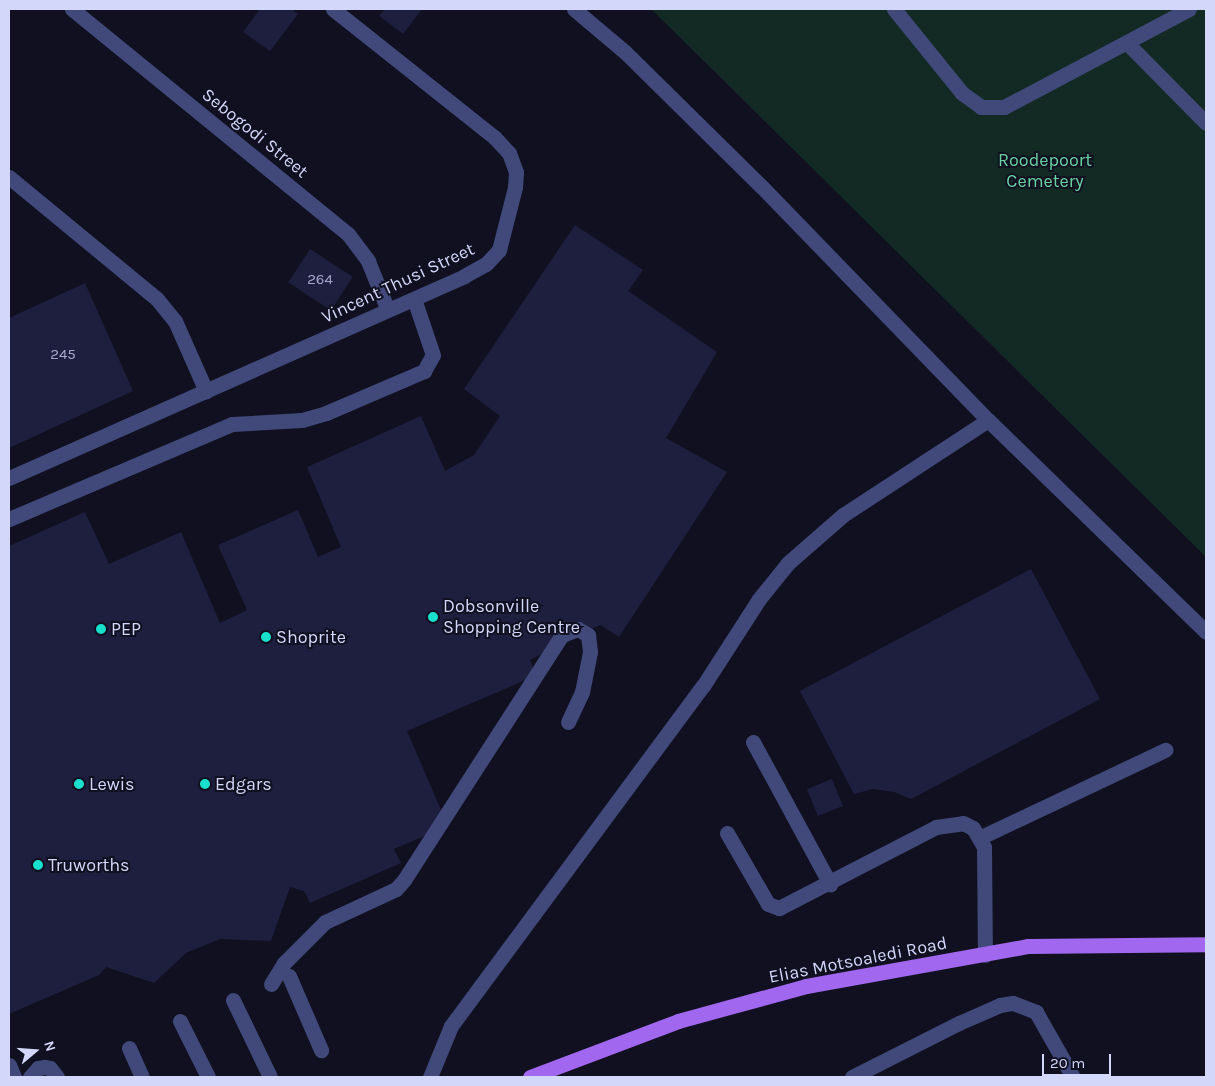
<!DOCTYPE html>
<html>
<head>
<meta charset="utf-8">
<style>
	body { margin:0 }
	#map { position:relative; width:1215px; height:1086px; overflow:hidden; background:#101020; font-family:Karla,sans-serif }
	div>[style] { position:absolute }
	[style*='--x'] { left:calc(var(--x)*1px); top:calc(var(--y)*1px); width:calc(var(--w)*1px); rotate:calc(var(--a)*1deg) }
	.green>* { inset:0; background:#132924 }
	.building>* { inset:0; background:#1e1e3f; transform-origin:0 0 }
	.minor>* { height:15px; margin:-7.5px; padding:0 7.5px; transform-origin:7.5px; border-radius:7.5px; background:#40497a }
	.major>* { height:15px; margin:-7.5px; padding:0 7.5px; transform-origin:7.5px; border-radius:7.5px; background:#a167ee }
	.dots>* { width:14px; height:14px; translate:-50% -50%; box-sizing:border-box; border:2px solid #101020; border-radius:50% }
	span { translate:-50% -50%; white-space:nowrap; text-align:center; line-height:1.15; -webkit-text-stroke:4px #101020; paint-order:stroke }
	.number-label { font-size:15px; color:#a6a9cb }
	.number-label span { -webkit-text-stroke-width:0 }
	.street-label { font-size:18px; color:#d3d7fa }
	.park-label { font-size:18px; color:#68d2a2 }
	.poi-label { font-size:18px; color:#d3d7fa }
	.left { translate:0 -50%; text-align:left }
	.frame { position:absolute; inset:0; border:10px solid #d3d7fa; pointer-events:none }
	.north { position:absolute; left:10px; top:1026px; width:50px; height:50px; -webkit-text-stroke:4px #101020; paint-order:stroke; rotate:72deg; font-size:14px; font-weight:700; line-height:20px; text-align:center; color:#d3d7fa }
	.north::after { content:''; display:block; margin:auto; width:18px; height:22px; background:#d3d7fa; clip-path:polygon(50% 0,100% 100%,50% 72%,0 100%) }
	.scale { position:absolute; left:1042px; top:1054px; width:69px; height:22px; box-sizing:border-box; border:2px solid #d3d7fa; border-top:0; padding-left:6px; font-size:15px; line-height:18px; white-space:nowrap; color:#d3d7fa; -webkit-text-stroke:4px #101020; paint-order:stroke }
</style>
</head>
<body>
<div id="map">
	<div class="green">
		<i style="clip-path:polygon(651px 9px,1206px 9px,1206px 557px)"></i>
	</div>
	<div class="building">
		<i style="clip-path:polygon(260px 9px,292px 9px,298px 14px,270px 51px,243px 32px)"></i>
		<i style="clip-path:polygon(385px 9px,422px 9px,403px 34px,379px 16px)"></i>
		<i style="clip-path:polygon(575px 225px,643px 270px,628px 291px,717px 352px,666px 438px,727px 472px,619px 637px,600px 625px,530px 660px,537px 675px,407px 731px,448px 826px,394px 849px,401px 863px,310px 903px,304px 891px,290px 887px,271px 941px,220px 939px,186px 953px,154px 983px,106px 967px,99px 975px,9px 1014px,9px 546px,85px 512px,109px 564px,181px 532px,220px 623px,247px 610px,218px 545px,298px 510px,318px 557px,341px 547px,307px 467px,421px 416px,445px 471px,474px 455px,500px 416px,464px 389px)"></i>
		<i style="left:310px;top:249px;width:51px;height:40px;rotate:33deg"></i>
		<i style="clip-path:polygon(85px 283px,133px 391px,9px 448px,9px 318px)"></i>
		<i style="clip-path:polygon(1031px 569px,1100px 699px,911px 799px,894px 792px,873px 789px,854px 794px,800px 691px)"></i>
		<i style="left:832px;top:779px;width:29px;height:27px;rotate:68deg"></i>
	</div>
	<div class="minor">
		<i style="--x:72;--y:9;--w:356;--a:39.2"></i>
		<i style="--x:348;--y:234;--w:34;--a:53"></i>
		<i style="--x:368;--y:261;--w:51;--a:68"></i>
		<i style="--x:574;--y:9;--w:67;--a:40.1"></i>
		<i style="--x:625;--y:52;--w:192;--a:44.6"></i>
		<i style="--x:762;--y:187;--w:325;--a:45.9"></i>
		<i style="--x:988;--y:420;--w:304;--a:44.2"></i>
		<i style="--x:894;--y:9;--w:108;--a:51"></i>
		<i style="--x:962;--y:93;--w:24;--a:36"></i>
		<i style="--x:981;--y:107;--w:23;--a:0"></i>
		<i style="--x:1004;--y:107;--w:209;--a:-27.9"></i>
		<i style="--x:1127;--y:43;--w:112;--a:45.4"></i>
		<i style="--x:9;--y:177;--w:192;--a:39.5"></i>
		<i style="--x:157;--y:299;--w:28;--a:51"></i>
		<i style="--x:175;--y:321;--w:77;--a:66.1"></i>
		<i style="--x:9;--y:478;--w:498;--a:-23.9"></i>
		<i style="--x:464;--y:276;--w:25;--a:-29"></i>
		<i style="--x:486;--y:264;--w:19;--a:-47"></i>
		<i style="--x:499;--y:250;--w:65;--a:-75.7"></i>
		<i style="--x:515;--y:187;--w:15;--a:-86"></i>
		<i style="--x:516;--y:172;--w:20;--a:-110"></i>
		<i style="--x:509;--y:153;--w:22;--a:-133"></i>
		<i style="--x:494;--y:137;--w:206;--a:-141.5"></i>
		<i style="--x:9;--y:519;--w:242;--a:-23.1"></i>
		<i style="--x:232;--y:424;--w:70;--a:-3.3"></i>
		<i style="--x:302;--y:420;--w:25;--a:-16"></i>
		<i style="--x:326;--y:413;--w:107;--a:-23.2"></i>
		<i style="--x:424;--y:371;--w:18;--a:-61"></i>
		<i style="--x:433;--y:355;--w:59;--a:-108.7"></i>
		<i style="--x:753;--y:742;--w:162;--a:61.5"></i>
		<i style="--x:727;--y:833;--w:82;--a:60"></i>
		<i style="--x:768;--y:904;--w:12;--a:20"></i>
		<i style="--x:779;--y:908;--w:177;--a:-27.3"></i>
		<i style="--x:936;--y:827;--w:27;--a:-8"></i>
		<i style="--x:963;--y:823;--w:11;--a:27"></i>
		<i style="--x:973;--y:828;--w:22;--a:60"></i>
		<i style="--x:984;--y:847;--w:108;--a:89.5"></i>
		<i style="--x:981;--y:837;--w:204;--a:-25.3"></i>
		<i style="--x:289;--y:976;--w:81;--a:66.6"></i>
		<i style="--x:271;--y:984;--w:25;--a:-58"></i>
		<i style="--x:284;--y:963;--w:58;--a:-45"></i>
		<i style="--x:325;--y:922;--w:78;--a:-24.9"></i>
		<i style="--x:396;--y:889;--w:12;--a:-48"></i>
		<i style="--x:404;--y:880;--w:292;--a:-57.2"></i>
		<i style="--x:562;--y:635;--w:17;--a:-21"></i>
		<i style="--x:578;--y:629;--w:12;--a:31"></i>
		<i style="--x:588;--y:635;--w:17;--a:83"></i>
		<i style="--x:590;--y:652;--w:41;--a:101.3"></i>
		<i style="--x:582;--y:692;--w:33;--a:115"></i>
		<i style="--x:233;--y:1000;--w:85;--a:64.3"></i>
		<i style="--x:180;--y:1021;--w:63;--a:63.4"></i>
		<i style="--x:129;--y:1048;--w:32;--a:66"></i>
		<i style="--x:9;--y:1065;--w:13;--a:67"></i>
		<i style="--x:30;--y:1077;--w:12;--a:-48"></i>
		<i style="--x:38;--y:1068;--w:6;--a:-9"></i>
		<i style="--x:44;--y:1067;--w:6;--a:9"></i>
		<i style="--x:50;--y:1068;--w:11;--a:52"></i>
		<i style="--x:430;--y:1077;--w:55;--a:-67.6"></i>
		<i style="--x:451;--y:1026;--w:423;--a:-53.5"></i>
		<i style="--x:703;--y:686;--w:103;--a:-57.2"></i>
		<i style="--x:759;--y:599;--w:46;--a:-51.1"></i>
		<i style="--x:788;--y:563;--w:73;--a:-41.1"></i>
		<i style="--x:843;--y:515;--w:173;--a:-33.2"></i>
		<i style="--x:852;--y:1077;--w:120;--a:-26.8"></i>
		<i style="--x:959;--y:1023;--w:45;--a:-23.7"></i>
		<i style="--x:1000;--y:1005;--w:13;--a:-9"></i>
		<i style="--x:1013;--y:1003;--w:25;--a:21"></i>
		<i style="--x:1036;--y:1012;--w:75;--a:60.4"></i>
	</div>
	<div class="major">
		<i style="--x:530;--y:1077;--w:158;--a:-20.7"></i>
		<i style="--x:678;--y:1021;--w:133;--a:-15.3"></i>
		<i style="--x:806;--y:986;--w:226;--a:-10.2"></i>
		<i style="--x:1028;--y:946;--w:178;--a:-0.6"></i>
	</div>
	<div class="dots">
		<i style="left:433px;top:617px;background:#19e0cd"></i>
		<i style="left:101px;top:629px;background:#19e0cd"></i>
		<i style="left:266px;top:637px;background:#19e0cd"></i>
		<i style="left:79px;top:784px;background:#19e0cd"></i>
		<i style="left:205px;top:784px;background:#19e0cd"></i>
		<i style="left:38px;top:865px;background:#19e0cd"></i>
	</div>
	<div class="number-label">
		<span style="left:320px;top:280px">264</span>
		<span style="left:63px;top:355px">245</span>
	</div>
	<div class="street-label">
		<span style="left:255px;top:133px;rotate:39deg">Sebogodi Street</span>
		<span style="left:398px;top:283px;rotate:-25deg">Vincent Thusi Street</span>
		<span style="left:858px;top:960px;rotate:-11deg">Elias Motsoaledi Road</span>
	</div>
	<div class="park-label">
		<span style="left:1045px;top:171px">Roodepoort<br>Cemetery</span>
	</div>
	<div class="poi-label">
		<span class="left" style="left:443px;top:617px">Dobsonville<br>Shopping Centre</span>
		<span class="left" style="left:111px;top:629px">PEP</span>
		<span class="left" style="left:276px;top:637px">Shoprite</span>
		<span class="left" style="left:89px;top:784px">Lewis</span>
		<span class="left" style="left:215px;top:784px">Edgars</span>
		<span class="left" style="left:48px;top:865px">Truworths</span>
	</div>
	<div class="frame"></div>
	<div class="north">N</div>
	<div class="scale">20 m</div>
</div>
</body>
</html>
